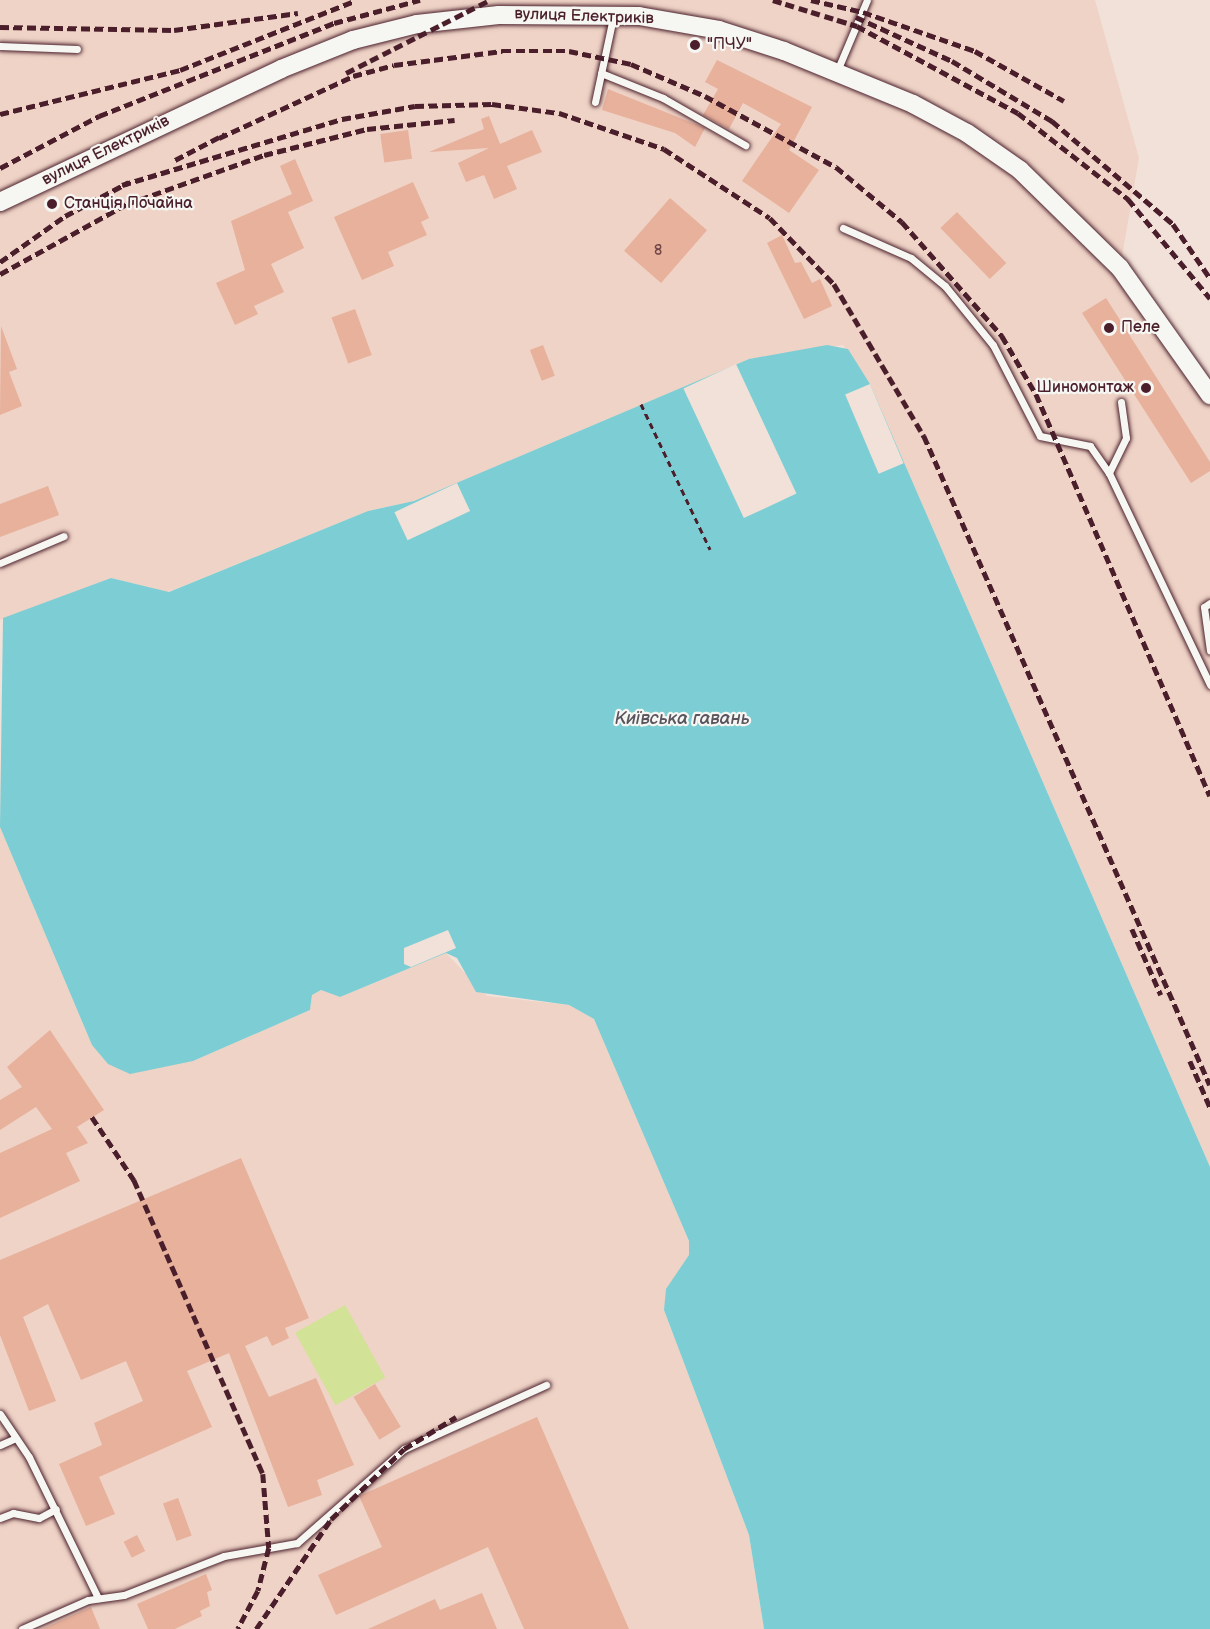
<!DOCTYPE html>
<html>
<head>
<meta charset="utf-8">
<style>
	body { margin:0 }
	#map { position:relative; width:1210px; height:1629px; overflow:hidden; background:#f2e1d8; font-family:"Balsamiq Sans",sans-serif }
	div>[style] { position:absolute }
	[style*='--x'] { left:calc(var(--x)*1px); top:calc(var(--y)*1px); width:calc(var(--w)*1px); rotate:calc(var(--a)*1deg) }
	.built>* { inset:0; background:#efd3c6 }
	.green>* { inset:0; background:#d2e296; transform-origin:0 0 }
	.water>* { inset:0; background:#7dced4 }
	.pier>* { inset:0; background:#f2e1d8; transform-origin:0 0 }
	.building>* { inset:0; background:#e7b19c; transform-origin:0 0 }
	.path>* { height:3px; margin-top:-1.5px; transform-origin:0; background:repeating-linear-gradient(90deg,#4a1f2b 0 6px,transparent 0 10.5px) }
	.roads { filter:drop-shadow(0 0 2px #4a1f2b) drop-shadow(0 0 2px #4a1f2b) }
	.lane>* { height:7px; margin:-3.5px; padding:0 3.5px; transform-origin:3.5px; border-radius:3.5px; background:#f6f6f2 }
	.secondary>* { height:18px; margin:-9px; padding:0 9px; transform-origin:9px; border-radius:9px; background:#f6f6f2 }
	.rail>* { height:4.5px; margin-top:-2.25px; transform-origin:0; background:repeating-linear-gradient(90deg,#4a1f2b 0 9px,transparent 0 13.5px) }
	.dots>* { width:16px; height:16px; translate:-50% -50%; box-sizing:border-box; border:3px solid #f6f6f2; border-radius:50% }
	span { translate:-50% -50%; white-space:nowrap; text-align:center; line-height:1.15; -webkit-text-stroke:4.5px #f6f6f2; paint-order:stroke }
	.number-label { font-size:14px; color:#714447 }
	.number-label span { -webkit-text-stroke-width:0 }
	.street-label { font-size:16px; color:#4a1f2b }
	.poi-label { font-size:16px; color:#4a1f2b }
	.left { translate:0 -50%; text-align:left }
	.right { translate:-100% -50%; text-align:right }
	.water-label { font-size:18px; color:#59545e; font-style:italic }
</style>
</head>
<body>
<div id="map">
	<div class="built">
		<i style="clip-path:polygon(0 0,1095px 0,1139px 158px,1120px 268px,1210px 395px,1210px 1167px,870px 384px,843px 345px,749px 359px,414px 501px,368px 511px,168px 592px,111px 578px,0 620px)"></i>
		<i style="clip-path:polygon(0 827px,92px 1045px,193px 1061px,310px 1010px,312px 995px,321px 990px,340px 997px,446px 953px,487px 996px,569px 1005px,594px 1019px,689px 1241px,689px 1255px,664px 1310px,749px 1535px,764px 1629px,0 1629px)"></i>
	</div>
	<div class="green">
		<i style="left:345px;top:1305px;width:83px;height:57px;rotate:61deg"></i>
	</div>
	<div class="water">
		<i style="clip-path:polygon(827px 345px,848px 349px,870px 384px,1210px 1167px,1210px 1629px,764px 1629px,749px 1535px,664px 1310px,666px 1289px,689px 1255px,689px 1241px,594px 1019px,569px 1005px,476px 992px,457px 958px,446px 953px,340px 997px,321px 990px,312px 995px,310px 1010px,193px 1061px,130px 1074px,108px 1064px,92px 1045px,0 827px,3px 618px,111px 578px,169px 592px,368px 511px,414px 501px,749px 359px)"></i>
	</div>
	<div class="pier">
		<i style="left:736px;top:364px;width:143px;height:58px;rotate:65deg"></i>
		<i style="left:870px;top:384px;width:86px;height:27px;rotate:67deg"></i>
		<i style="left:457px;top:483px;width:31px;height:69px;rotate:65deg"></i>
		<i style="clip-path:polygon(448px 930px,456px 948px,411px 967px,404px 964px,404px 948px)"></i>
	</div>
	<div class="building">
		<i style="clip-path:polygon(717px 60px,812px 107px,789px 150px,819px 170px,789px 213px,742px 181px,781px 124px,743px 103px,729px 129px,703px 115px,718px 89px,705px 82px)"></i>
		<i style="clip-path:polygon(608px 89px,705px 128px,695px 147px,675px 133px,602px 110px)"></i>
		<i style="clip-path:polygon(489px 116px,500px 144px,532px 130px,542px 152px,507px 166px,517px 189px,494px 199px,484px 175px,466px 182px,458px 163px,489px 148px,429px 152px,484px 129px,481px 119px)"></i>
		<i style="left:408px;top:130px;width:29px;height:28px;rotate:82deg"></i>
		<i style="clip-path:polygon(295px 159px,313px 201px,288px 212px,304px 248px,271px 264px,284px 292px,254px 306px,258px 314px,235px 325px,216px 283px,245px 270px,231px 221px,292px 194px,280px 166px)"></i>
		<i style="clip-path:polygon(413px 182px,429px 218px,421px 222px,427px 235px,388px 252px,394px 266px,362px 280px,334px 217px)"></i>
		<i style="left:670px;top:198px;width:49px;height:70px;rotate:41deg"></i>
		<i style="left:957px;top:212px;width:71px;height:23px;rotate:46deg"></i>
		<i style="clip-path:polygon(782px 235px,795px 263px,801px 262px,812px 283px,820px 279px,832px 306px,804px 319px,767px 243px)"></i>
		<i style="clip-path:polygon(1106px 298px,1210px 462px,1210px 471px,1191px 483px,1082px 313px)"></i>
		<i style="left:355px;top:309px;width:49px;height:25px;rotate:70deg"></i>
		<i style="clip-path:polygon(1px 326px,17px 369px,9px 372px,22px 406px,0 415px)"></i>
		<i style="left:543px;top:345px;width:33px;height:14px;rotate:69deg"></i>
		<i style="clip-path:polygon(48px 486px,59px 515px,0 537px,0 504px)"></i>
		<i style="clip-path:polygon(50px 1030px,104px 1110px,77px 1127px,88px 1143px,66px 1153px,80px 1181px,0 1218px,0 1153px,52px 1129px,36px 1107px,0 1130px,0 1100px,22px 1087px,7px 1067px)"></i>
		<i style="clip-path:polygon(241px 1158px,309px 1318px,285px 1328px,289px 1338px,272px 1346px,267px 1336px,245px 1346px,269px 1397px,316px 1378px,354px 1465px,317px 1480px,322px 1495px,288px 1507px,229px 1353px,187px 1371px,212px 1427px,99px 1477px,115px 1514px,86px 1526px,59px 1464px,102px 1445px,94px 1423px,143px 1401px,126px 1361px,81px 1380px,48px 1304px,23px 1317px,56px 1401px,29px 1411px,0 1335px,0 1260px)"></i>
		<i style="left:375px;top:1384px;width:50px;height:25px;rotate:59deg"></i>
		<i style="clip-path:polygon(537px 1417px,629px 1629px,524px 1629px,488px 1547px,336px 1615px,318px 1575px,382px 1547px,359px 1496px)"></i>
		<i style="left:178px;top:1498px;width:40px;height:16px;rotate:70deg"></i>
		<i style="left:137px;top:1535px;width:18px;height:15px;rotate:63deg"></i>
		<i style="clip-path:polygon(206px 1574px,212px 1590px,207px 1592px,210px 1606px,200px 1611px,202px 1616px,175px 1629px,148px 1629px,137px 1604px)"></i>
		<i style="clip-path:polygon(482px 1593px,497px 1629px,368px 1629px,435px 1599px,440px 1610px)"></i>
		<i style="clip-path:polygon(91px 1607px,100px 1629px,42px 1629px)"></i>
	</div>
	<div class="path">
		<i style="--x:641;--y:404;--w:161;--a:64.6"></i>
	</div>
	<div class="roads">
		<div class="lane">
			<i style="--x:0;--y:46;--w:77;--a:2.2"></i>
			<i style="--x:837;--y:71;--w:77;--a:-67.1"></i>
			<i style="--x:601;--y:73;--w:67;--a:22"></i>
			<i style="--x:663;--y:98;--w:95;--a:29.8"></i>
			<i style="--x:595;--y:102;--w:87;--a:-78"></i>
			<i style="--x:843;--y:228;--w:74;--a:23.8"></i>
			<i style="--x:911;--y:258;--w:44;--a:39.5"></i>
			<i style="--x:945;--y:286;--w:76;--a:50.9"></i>
			<i style="--x:993;--y:345;--w:102;--a:62.7"></i>
			<i style="--x:1040;--y:436;--w:51;--a:11.3"></i>
			<i style="--x:1090;--y:446;--w:33;--a:55"></i>
			<i style="--x:1121;--y:402;--w:36;--a:82"></i>
			<i style="--x:1126;--y:438;--w:39;--a:116"></i>
			<i style="--x:1109;--y:473;--w:235;--a:64.5"></i>
			<i style="--x:0;--y:563;--w:69;--a:-22.9"></i>
			<i style="--x:1210;--y:603;--w:7;--a:146"></i>
			<i style="--x:1204;--y:607;--w:44;--a:82.2"></i>
			<i style="--x:0;--y:1414;--w:52;--a:56"></i>
			<i style="--x:29;--y:1457;--w:157;--a:63.9"></i>
			<i style="--x:0;--y:1445;--w:17;--a:-24"></i>
			<i style="--x:0;--y:1518;--w:14;--a:-21"></i>
			<i style="--x:13;--y:1513;--w:26;--a:11"></i>
			<i style="--x:39;--y:1518;--w:19;--a:-28"></i>
			<i style="--x:22;--y:1629;--w:72;--a:-23.7"></i>
			<i style="--x:88;--y:1600;--w:36;--a:-8"></i>
			<i style="--x:124;--y:1595;--w:107;--a:-21.3"></i>
			<i style="--x:224;--y:1556;--w:74;--a:-10.1"></i>
			<i style="--x:297;--y:1543;--w:142;--a:-41.3"></i>
			<i style="--x:404;--y:1449;--w:156;--a:-24.3"></i>
		</div>
		<div class="secondary">
			<i style="--x:0;--y:202;--w:311;--a:-25.3"></i>
			<i style="--x:281;--y:69;--w:78;--a:-21.9"></i>
			<i style="--x:353;--y:40;--w:66;--a:-14"></i>
			<i style="--x:417;--y:24;--w:82;--a:-6.3"></i>
			<i style="--x:499;--y:15;--w:140;--a:0.4"></i>
			<i style="--x:639;--y:16;--w:81;--a:9.9"></i>
			<i style="--x:719;--y:30;--w:68;--a:17.9"></i>
			<i style="--x:784;--y:51;--w:139;--a:22.3"></i>
			<i style="--x:913;--y:104;--w:61;--a:28.2"></i>
			<i style="--x:967;--y:133;--w:65;--a:34.9"></i>
			<i style="--x:1020;--y:170;--w:140;--a:44.4"></i>
			<i style="--x:1120;--y:268;--w:156;--a:54.7"></i>
		</div>
	</div>
	<div class="rail">
		<i style="--x:773;--y:0;--w:88;--a:17.2"></i>
		<i style="--x:857;--y:26;--w:183;--a:28.4"></i>
		<i style="--x:1018;--y:113;--w:140;--a:38"></i>
		<i style="--x:1128;--y:199;--w:129;--a:50.4"></i>
		<i style="--x:811;--y:0;--w:53;--a:13"></i>
		<i style="--x:863;--y:12;--w:119;--a:19.2"></i>
		<i style="--x:975;--y:51;--w:102;--a:29.3"></i>
		<i style="--x:856;--y:17;--w:106;--a:24.6"></i>
		<i style="--x:952;--y:61;--w:117;--a:31"></i>
		<i style="--x:1052;--y:121;--w:159;--a:40.4"></i>
		<i style="--x:1173;--y:224;--w:65;--a:55.6"></i>
		<i style="--x:0;--y:27;--w:174;--a:1"></i>
		<i style="--x:174;--y:30;--w:125;--a:-7.8"></i>
		<i style="--x:346;--y:73;--w:161;--a:-26.9"></i>
		<i style="--x:0;--y:114;--w:185;--a:-13.7"></i>
		<i style="--x:180;--y:70;--w:187;--a:-21.6"></i>
		<i style="--x:219;--y:138;--w:148;--a:-24.8"></i>
		<i style="--x:353;--y:76;--w:42;--a:-15"></i>
		<i style="--x:394;--y:65;--w:109;--a:-7.4"></i>
		<i style="--x:502;--y:51;--w:67;--a:0"></i>
		<i style="--x:569;--y:51;--w:63;--a:11.8"></i>
		<i style="--x:631;--y:64;--w:81;--a:23.4"></i>
		<i style="--x:705;--y:96;--w:149;--a:28.5"></i>
		<i style="--x:836;--y:167;--w:86;--a:39.8"></i>
		<i style="--x:902;--y:222;--w:152;--a:48.7"></i>
		<i style="--x:1002;--y:336;--w:67;--a:59.6"></i>
		<i style="--x:1036;--y:394;--w:438;--a:66.6"></i>
		<i style="--x:175;--y:160;--w:56;--a:-27.5"></i>
		<i style="--x:0;--y:168;--w:112;--a:-27.7"></i>
		<i style="--x:99;--y:116;--w:253;--a:-21.6"></i>
		<i style="--x:334;--y:23;--w:89;--a:-15"></i>
		<i style="--x:122;--y:185;--w:230;--a:-16.7"></i>
		<i style="--x:342;--y:119;--w:74;--a:-10.1"></i>
		<i style="--x:415;--y:106;--w:77;--a:-1.5"></i>
		<i style="--x:492;--y:104;--w:68;--a:7.7"></i>
		<i style="--x:559;--y:113;--w:111;--a:18.9"></i>
		<i style="--x:664;--y:149;--w:126;--a:33.1"></i>
		<i style="--x:770;--y:218;--w:92;--a:45.9"></i>
		<i style="--x:834;--y:284;--w:177;--a:59.4"></i>
		<i style="--x:924;--y:436;--w:709;--a:66.22"></i>
		<i style="--x:0;--y:262;--w:80;--a:-35.3"></i>
		<i style="--x:65;--y:216;--w:72;--a:-28"></i>
		<i style="--x:0;--y:274;--w:145;--a:-28.9"></i>
		<i style="--x:127;--y:204;--w:145;--a:-19.7"></i>
		<i style="--x:264;--y:155;--w:106;--a:-14.2"></i>
		<i style="--x:367;--y:129;--w:88;--a:-5.8"></i>
		<i style="--x:1132;--y:929;--w:72;--a:66.3"></i>
		<i style="--x:1190;--y:1061;--w:50;--a:66.5"></i>
		<i style="--x:92;--y:1117;--w:76;--a:56.3"></i>
		<i style="--x:134;--y:1180;--w:321;--a:66.3"></i>
		<i style="--x:263;--y:1474;--w:74;--a:85.4"></i>
		<i style="--x:269;--y:1548;--w:44;--a:104.3"></i>
		<i style="--x:258;--y:1591;--w:43;--a:117.8"></i>
		<i style="--x:256;--y:1629;--w:133;--a:-55.7"></i>
		<i style="--x:331;--y:1519;--w:101;--a:-43.8"></i>
		<i style="--x:404;--y:1449;--w:61;--a:-31.6"></i>
	</div>
	<div class="dots">
		<i style="left:695px;top:45px;background:#4a1f2b"></i>
		<i style="left:52px;top:204px;background:#4a1f2b"></i>
		<i style="left:1109px;top:328px;background:#4a1f2b"></i>
		<i style="left:1146px;top:388px;background:#4a1f2b"></i>
	</div>
	<div class="number-label">
		<span style="left:658px;top:251px">8</span>
	</div>
	<div class="street-label">
		<span style="left:584px;top:17px;rotate:2deg">вулиця Електриків</span>
		<span style="left:106px;top:151px;rotate:-26deg">вулиця Електриків</span>
	</div>
	<div class="poi-label">
		<span class="left" style="left:707px;top:45px">"ПЧУ"</span>
		<span class="left" style="left:64px;top:204px">Станція Почайна</span>
		<span class="left" style="left:1121px;top:328px">Пеле</span>
		<span class="right" style="left:1134px;top:388px">Шиномонтаж</span>
	</div>
	<div class="water-label">
		<span style="left:682px;top:719px">Київська гавань</span>
	</div>
</div>
</body>
</html>
